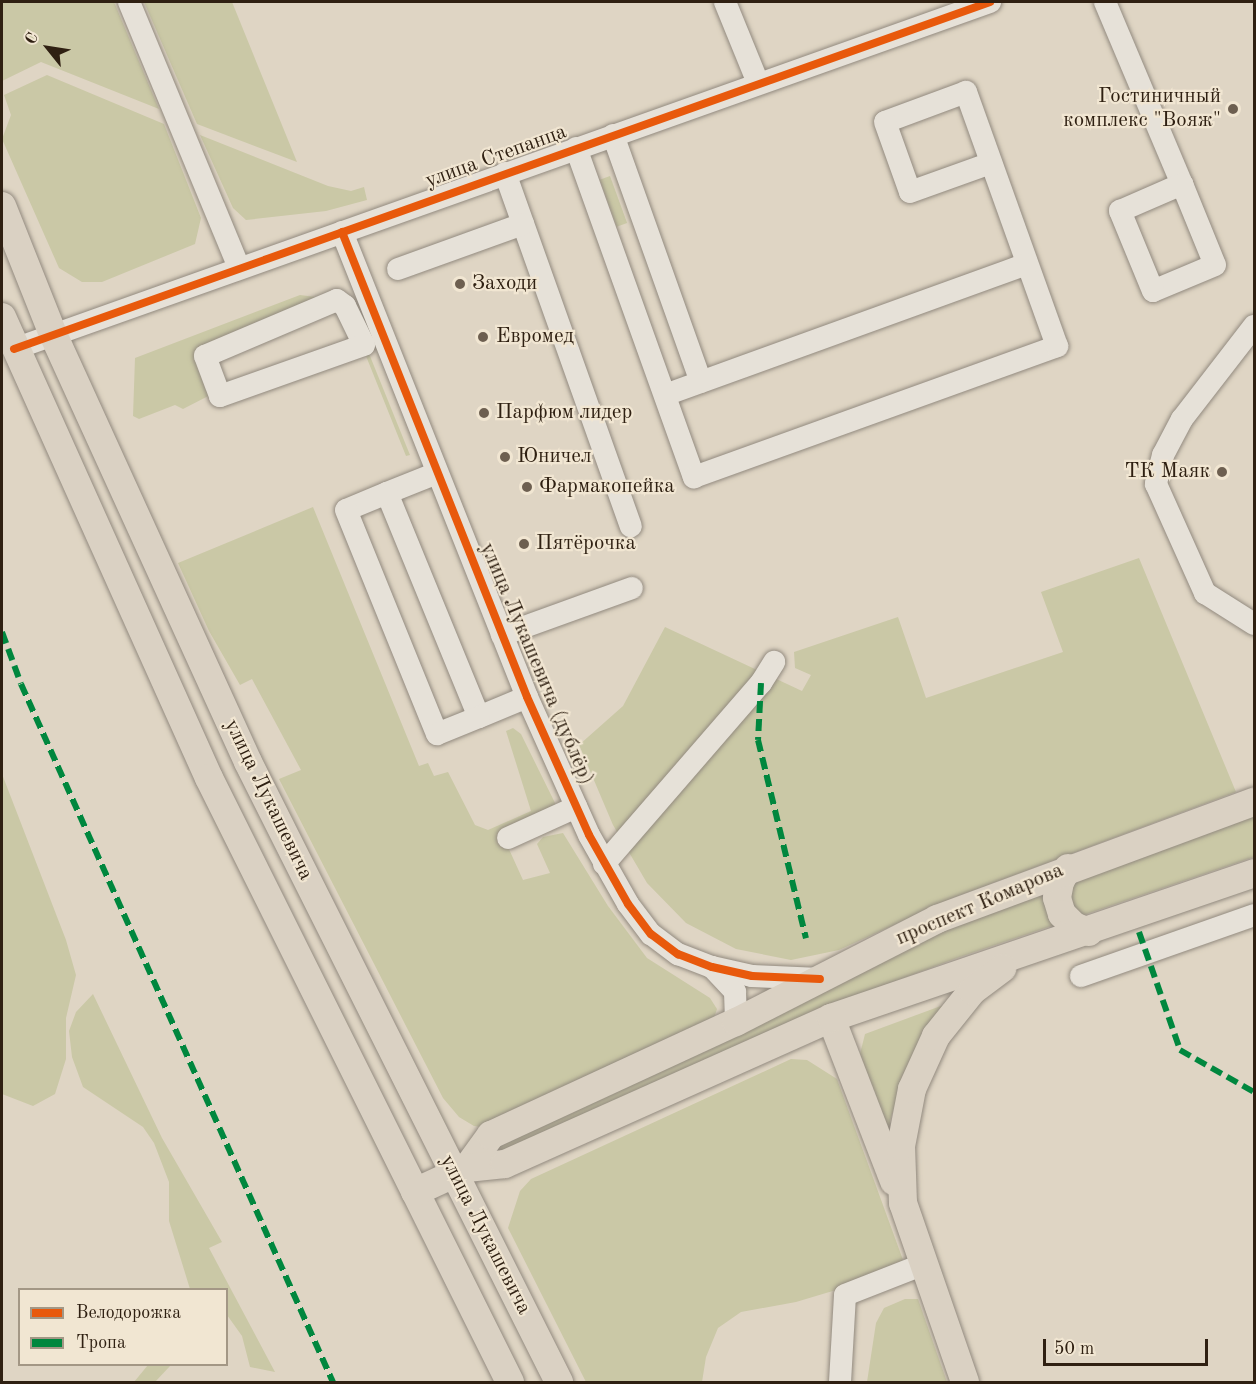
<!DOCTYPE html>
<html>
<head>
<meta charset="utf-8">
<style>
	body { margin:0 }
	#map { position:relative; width:1256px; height:1384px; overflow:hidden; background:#dfd5c4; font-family:"Old Standard TT",serif }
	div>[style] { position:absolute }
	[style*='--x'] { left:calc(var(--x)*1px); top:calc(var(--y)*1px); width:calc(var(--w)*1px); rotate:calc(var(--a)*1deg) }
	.green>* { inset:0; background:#cac8a6; transform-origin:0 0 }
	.roads { filter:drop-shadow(0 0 2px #928a7f) drop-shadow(0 0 2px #928a7f) }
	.minor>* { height:22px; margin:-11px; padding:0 11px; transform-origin:11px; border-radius:11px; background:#e6e1d8 }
	.major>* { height:28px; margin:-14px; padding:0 14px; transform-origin:14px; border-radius:14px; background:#dad1c3 }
	.quiet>* { height:6px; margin-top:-3px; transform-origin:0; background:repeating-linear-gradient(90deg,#00873e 0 12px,transparent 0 18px) }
	.cycleway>* { height:8px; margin:-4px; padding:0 4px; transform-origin:4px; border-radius:4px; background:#e8590c }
	.dots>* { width:16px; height:16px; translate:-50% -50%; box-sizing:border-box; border:3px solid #f1e6d2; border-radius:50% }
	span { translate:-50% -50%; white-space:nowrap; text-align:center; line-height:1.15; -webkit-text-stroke:4.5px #f1e6d2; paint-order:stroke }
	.poi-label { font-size:21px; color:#2f2012 }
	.right { translate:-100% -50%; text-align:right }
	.left { translate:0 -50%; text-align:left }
	.street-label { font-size:21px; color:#2f2012 }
	.frame { position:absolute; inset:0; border:3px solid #2f2012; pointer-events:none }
	.legend { position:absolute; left:18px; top:1288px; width:210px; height:78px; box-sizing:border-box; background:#f1e6d2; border:2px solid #a39785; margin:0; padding:8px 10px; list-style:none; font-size:18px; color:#2f2012 }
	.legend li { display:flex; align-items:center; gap:12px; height:30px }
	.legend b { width:30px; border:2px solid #a39785 }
	.north { position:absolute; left:18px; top:18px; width:60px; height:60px; -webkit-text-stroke:4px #f1e6d2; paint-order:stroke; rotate:300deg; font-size:16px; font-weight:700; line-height:24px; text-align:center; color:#2f2012 }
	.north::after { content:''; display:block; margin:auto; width:21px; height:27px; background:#2f2012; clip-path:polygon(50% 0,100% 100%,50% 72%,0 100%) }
	.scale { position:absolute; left:1043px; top:1339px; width:165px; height:27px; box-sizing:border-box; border:3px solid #2f2012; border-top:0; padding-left:8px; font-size:18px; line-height:21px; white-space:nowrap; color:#2f2012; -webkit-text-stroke:4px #f1e6d2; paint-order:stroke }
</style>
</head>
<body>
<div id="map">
	<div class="green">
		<i style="clip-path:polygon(2px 2px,114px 2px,159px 109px,41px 62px,2px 81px)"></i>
		<i style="clip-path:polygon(144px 2px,232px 2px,297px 162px,197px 124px)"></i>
		<i style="clip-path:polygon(47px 75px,164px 124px,201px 218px,195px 244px,102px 282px,82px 282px,59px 268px,2px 139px,11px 115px,4px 95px)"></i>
		<i style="clip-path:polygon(200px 135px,328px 186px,351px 191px,364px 187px,367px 200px,326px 211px,246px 220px,233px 208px)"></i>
		<i style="left:610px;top:176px;width:50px;height:11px;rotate:70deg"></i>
		<i style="clip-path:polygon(300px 295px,323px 298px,205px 356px,218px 391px,183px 409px,175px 405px,139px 419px,133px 416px,135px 358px)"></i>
		<i style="clip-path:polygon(355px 319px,410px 455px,406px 456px,360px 341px)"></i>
		<i style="clip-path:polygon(313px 507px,419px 766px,428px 763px,434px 776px,448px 772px,475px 825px,488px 830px,531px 811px,506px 731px,513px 728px,521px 734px,557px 807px,508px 847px,523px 880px,550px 873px,537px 844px,543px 837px,563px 833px,608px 906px,647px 958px,710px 998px,717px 1009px,714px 1018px,490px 1128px,474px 1126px,459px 1117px,443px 1098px,279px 779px,301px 770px,252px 679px,240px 685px,209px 631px,178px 563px)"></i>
		<i style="clip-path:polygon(1139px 558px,1236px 792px,953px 898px,839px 950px,791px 960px,736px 949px,686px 923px,647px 883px,613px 825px,579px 745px,623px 706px,665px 627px,802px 691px,811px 675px,795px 668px,794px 652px,898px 617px,926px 698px,1063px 652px,1041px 592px)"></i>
		<i style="clip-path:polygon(2px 774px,66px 940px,76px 975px,66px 1018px,66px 1059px,55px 1094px,33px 1106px,2px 1094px)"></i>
		<i style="clip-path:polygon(1254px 815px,1254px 857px,957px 958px,813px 1012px,498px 1156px,495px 1149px,939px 932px)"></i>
		<i style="clip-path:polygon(93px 994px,162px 1138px,222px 1242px,209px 1248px,275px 1372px,250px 1367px,242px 1336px,227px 1315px,226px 1290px,190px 1289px,169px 1221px,169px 1182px,154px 1143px,143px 1127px,83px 1087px,72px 1057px,69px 1031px,76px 1012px)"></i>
		<i style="clip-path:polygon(957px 1000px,902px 1082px,890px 1121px,891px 1131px,883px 1128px,860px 1054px,865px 1034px)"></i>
		<i style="clip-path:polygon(791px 1059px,807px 1060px,837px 1079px,903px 1260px,876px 1278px,796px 1302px,741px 1312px,718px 1328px,706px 1357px,702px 1382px,586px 1382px,508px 1228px,520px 1191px,531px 1179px)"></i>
		<i style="clip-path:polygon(905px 1299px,918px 1299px,947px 1382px,867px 1382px,876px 1323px,884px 1308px)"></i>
		<i style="clip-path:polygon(148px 1365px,171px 1365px,155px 1382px,134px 1382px)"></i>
	</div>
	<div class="roads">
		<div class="minor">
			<i style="--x:129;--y:2;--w:288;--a:67.5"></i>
			<i style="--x:725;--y:2;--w:87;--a:67.8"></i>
			<i style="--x:1105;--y:2;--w:198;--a:67.1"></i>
			<i style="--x:1182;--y:184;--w:87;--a:67.8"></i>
			<i style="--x:1215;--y:265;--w:67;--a:157.2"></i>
			<i style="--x:1153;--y:291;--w:87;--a:-112.4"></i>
			<i style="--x:1120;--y:211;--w:68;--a:-23.5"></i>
			<i style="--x:613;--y:135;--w:262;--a:70.4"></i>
			<i style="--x:576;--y:148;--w:350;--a:70.3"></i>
			<i style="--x:694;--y:477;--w:386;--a:-19.8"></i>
			<i style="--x:1057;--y:346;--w:270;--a:-109.7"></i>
			<i style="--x:966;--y:92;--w:86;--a:159.7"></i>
			<i style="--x:885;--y:122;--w:74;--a:70.3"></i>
			<i style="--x:910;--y:192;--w:86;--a:-19.7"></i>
			<i style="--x:505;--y:173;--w:375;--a:70.4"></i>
			<i style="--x:342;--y:232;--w:500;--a:68.3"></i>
			<i style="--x:527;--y:697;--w:151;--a:65.8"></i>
			<i style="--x:589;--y:835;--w:79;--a:60.5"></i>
			<i style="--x:628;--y:904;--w:38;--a:53"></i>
			<i style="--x:651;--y:934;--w:34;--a:37"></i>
			<i style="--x:678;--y:954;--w:36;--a:21"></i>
			<i style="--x:712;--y:967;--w:41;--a:12.7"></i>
			<i style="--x:752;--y:976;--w:68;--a:2.5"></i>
			<i style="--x:398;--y:269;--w:133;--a:-19.8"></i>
			<i style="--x:337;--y:300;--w:10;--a:37"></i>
			<i style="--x:345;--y:306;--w:43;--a:64"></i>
			<i style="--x:364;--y:345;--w:153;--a:160.5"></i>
			<i style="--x:220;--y:396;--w:43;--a:-110.6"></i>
			<i style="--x:205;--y:356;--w:143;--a:-23"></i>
			<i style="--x:1254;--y:326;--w:118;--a:127.7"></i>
			<i style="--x:1182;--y:419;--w:41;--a:117.8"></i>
			<i style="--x:1163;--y:455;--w:30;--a:104"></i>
			<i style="--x:1156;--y:484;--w:120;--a:65.8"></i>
			<i style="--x:1205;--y:593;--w:58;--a:32.3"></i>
			<i style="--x:14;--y:349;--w:1036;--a:-19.57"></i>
			<i style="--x:665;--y:395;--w:385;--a:-19.9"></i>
			<i style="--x:437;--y:473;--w:54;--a:158.2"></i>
			<i style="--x:387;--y:493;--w:242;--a:67.7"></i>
			<i style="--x:479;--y:717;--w:52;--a:-22.6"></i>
			<i style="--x:387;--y:493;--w:44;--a:157.5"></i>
			<i style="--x:346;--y:510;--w:242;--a:67.9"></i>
			<i style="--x:437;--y:734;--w:45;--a:-22"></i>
			<i style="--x:502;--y:635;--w:138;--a:-19.9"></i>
			<i style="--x:508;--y:838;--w:75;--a:-24.5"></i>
			<i style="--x:604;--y:864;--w:240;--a:-49.1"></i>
			<i style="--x:761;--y:683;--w:25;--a:-58"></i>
			<i style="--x:712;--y:967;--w:34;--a:47"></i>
			<i style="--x:735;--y:992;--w:30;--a:88"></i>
			<i style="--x:1081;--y:976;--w:183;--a:-19.4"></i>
			<i style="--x:840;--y:1382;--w:87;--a:-86.7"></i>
			<i style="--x:845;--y:1295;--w:85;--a:-21.4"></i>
		</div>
		<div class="major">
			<i style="--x:2;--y:206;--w:138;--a:68.3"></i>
			<i style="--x:53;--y:334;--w:470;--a:65.5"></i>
			<i style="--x:248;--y:762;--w:694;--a:63.36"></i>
			<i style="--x:2;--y:317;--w:505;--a:65.82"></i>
			<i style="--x:209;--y:778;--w:675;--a:63.51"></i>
			<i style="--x:1068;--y:868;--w:16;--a:120"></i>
			<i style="--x:1060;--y:882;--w:16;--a:101"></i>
			<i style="--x:1057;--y:898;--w:17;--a:73"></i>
			<i style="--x:1062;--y:914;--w:17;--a:45"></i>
			<i style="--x:1074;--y:926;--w:16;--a:22"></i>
			<i style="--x:831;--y:1018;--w:175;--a:68.9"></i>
			<i style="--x:467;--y:1168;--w:41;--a:-54"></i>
			<i style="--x:491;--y:1135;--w:270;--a:-24.8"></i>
			<i style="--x:736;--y:1022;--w:226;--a:-27.1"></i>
			<i style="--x:937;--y:919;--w:338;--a:-20.3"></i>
			<i style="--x:415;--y:1192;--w:57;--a:-24.8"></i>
			<i style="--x:467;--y:1168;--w:38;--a:-6"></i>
			<i style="--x:505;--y:1164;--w:357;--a:-24.1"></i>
			<i style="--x:831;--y:1018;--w:447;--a:-18.9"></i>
			<i style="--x:965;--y:1382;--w:189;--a:-109.1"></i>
			<i style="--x:903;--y:1203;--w:57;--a:-92"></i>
			<i style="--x:901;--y:1146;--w:58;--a:-79.1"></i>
			<i style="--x:912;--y:1089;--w:58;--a:-65.6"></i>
			<i style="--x:936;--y:1036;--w:58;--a:-51.3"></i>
			<i style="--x:972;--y:991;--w:38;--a:-37"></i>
		</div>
	</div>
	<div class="quiet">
		<i style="--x:2;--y:632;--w:55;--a:69.9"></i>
		<i style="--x:21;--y:684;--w:765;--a:65.92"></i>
		<i style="--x:761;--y:683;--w:57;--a:93"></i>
		<i style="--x:758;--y:740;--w:204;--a:76.4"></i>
		<i style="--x:1139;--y:932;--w:125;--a:70.8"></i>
		<i style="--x:1180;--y:1050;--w:85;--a:29.6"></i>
	</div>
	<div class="cycleway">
		<i style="--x:342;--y:232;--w:500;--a:68.3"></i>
		<i style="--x:527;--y:697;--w:151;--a:65.8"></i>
		<i style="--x:589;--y:835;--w:79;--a:60.5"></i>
		<i style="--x:628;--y:904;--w:38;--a:53"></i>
		<i style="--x:651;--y:934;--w:34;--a:37"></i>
		<i style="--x:678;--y:954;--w:36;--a:21"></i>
		<i style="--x:712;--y:967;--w:41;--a:12.7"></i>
		<i style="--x:752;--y:976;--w:68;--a:2.5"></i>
		<i style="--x:14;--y:349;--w:1036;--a:-19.57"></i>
	</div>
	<div class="dots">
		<i style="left:1233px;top:109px;background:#6d5f50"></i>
		<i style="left:460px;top:284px;background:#6d5f50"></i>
		<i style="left:483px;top:337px;background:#6d5f50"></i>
		<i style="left:484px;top:413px;background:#6d5f50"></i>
		<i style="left:505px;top:457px;background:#6d5f50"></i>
		<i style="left:1222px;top:472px;background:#6d5f50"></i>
		<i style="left:527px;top:487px;background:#6d5f50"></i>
		<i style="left:524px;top:544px;background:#6d5f50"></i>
	</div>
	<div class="poi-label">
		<span class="right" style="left:1221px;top:109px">Гостиничный<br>комплекс "Вояж"</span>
		<span class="left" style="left:472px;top:284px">Заходи</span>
		<span class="left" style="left:496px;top:337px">Евромед</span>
		<span class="left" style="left:496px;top:413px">Парфюм лидер</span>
		<span class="left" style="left:517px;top:457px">Юничел</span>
		<span class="right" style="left:1210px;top:472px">ТК Маяк</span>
		<span class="left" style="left:539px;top:487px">Фармакопейка</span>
		<span class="left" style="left:536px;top:544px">Пятёрочка</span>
	</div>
	<div class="street-label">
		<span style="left:496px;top:157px;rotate:-20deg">улица Степанца</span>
		<span style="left:536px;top:664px;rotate:67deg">улица Лукашевича (дублёр)</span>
		<span style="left:268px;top:800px;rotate:64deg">улица Лукашевича</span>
		<span style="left:980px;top:905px;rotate:-23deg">проспект Комарова</span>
		<span style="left:485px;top:1235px;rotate:63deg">улица Лукашевича</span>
	</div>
	<div class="frame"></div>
	<ul class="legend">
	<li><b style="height:8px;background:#e8590c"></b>Велодорожка</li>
	<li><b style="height:8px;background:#00873e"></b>Тропа</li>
	</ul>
	<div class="north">С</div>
	<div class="scale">50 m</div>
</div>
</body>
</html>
